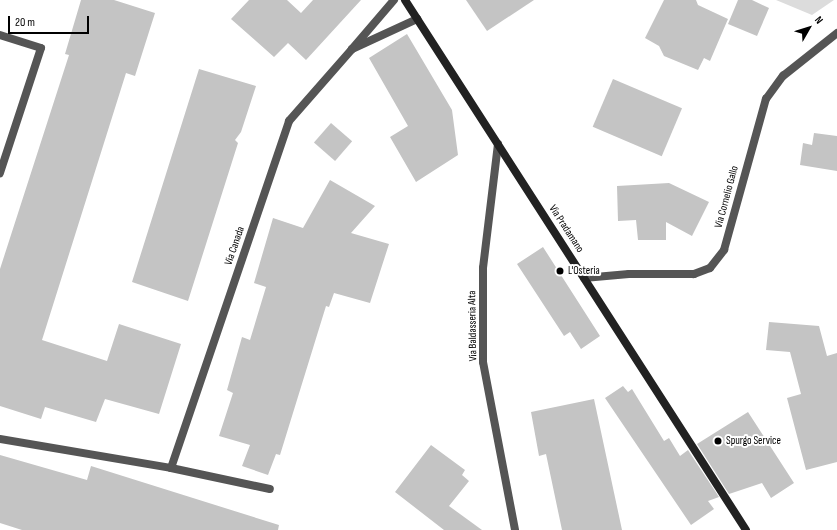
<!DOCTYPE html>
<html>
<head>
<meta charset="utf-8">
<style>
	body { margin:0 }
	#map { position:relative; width:837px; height:530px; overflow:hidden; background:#fff; font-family:"Sofia Sans Condensed",sans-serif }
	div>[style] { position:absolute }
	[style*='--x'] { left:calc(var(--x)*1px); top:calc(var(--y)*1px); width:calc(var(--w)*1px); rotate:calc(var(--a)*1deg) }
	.green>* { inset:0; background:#dcdcdc }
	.building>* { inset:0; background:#c4c4c4; transform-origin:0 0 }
	.street>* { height:8px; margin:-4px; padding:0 4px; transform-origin:4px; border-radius:4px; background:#555 }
	.secondary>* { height:8px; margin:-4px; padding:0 4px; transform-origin:4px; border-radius:4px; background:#222 }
	.dots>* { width:11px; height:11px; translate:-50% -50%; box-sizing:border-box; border:2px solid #fff; border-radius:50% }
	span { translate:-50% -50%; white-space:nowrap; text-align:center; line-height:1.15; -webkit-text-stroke:4px #fff; paint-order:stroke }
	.street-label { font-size:11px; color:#000 }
	.poi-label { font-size:11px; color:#000 }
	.left { translate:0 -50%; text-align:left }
	.north { position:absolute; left:789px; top:8px; width:40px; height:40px; -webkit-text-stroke:3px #fff; paint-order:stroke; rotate:51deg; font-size:11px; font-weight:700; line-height:16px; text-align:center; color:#000 }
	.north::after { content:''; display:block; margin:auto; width:14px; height:18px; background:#000; clip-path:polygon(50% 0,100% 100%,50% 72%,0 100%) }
	.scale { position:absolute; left:8px; top:16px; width:81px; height:18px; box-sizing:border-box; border:2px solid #000; border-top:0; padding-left:5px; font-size:12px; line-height:14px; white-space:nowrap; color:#000; -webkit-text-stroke:3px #fff; paint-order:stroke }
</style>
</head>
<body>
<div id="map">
	<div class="green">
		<i style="clip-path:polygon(776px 0,834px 0,812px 15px)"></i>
	</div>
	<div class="building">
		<i style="clip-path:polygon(81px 0,114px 0,155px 13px,135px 76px,126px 73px,42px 340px,107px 361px,119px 324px,181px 344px,159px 414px,105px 399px,96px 422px,45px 407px,41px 419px,0 406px,0 269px,69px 55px,65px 54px)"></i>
		<i style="clip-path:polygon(249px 0,287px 0,301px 13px,313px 0,361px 0,306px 60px,288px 43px,274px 57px,231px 19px)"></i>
		<i style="clip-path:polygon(466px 0,534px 0,487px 31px)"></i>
		<i style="clip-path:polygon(664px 0,696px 0,698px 5px,728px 19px,710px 61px,704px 58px,698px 70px,664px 56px,659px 46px,645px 38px)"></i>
		<i style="clip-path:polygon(738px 0,752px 0,769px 8px,757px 36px,728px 24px)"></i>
		<i style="clip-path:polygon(407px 34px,452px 110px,458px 155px,416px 182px,390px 137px,408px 126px,369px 58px)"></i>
		<i style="clip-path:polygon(199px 69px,256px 86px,241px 132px,235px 140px,238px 143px,188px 301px,132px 282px)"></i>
		<i style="left:613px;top:79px;width:75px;height:52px;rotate:23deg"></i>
		<i style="left:331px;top:123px;width:28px;height:26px;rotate:41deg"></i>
		<i style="clip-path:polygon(814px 133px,837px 136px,837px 171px,800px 165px,803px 143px,812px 145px)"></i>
		<i style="clip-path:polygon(330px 180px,375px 206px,351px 233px,389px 244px,370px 303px,334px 293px,329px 307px,326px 306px,280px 455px,276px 454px,268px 475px,242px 466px,250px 445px,219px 436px,233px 393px,227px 390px,242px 337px,250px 340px,266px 287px,254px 283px,273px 218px,303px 228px)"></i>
		<i style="clip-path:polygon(669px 183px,709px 202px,692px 236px,666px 222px,666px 240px,638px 240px,636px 220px,618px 221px,617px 186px)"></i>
		<i style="clip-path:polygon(543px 247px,600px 336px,581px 349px,570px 332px,564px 336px,517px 264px)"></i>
		<i style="clip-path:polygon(769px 322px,819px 326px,827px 356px,837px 353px,837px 462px,806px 470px,787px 398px,801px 394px,790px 352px,766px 350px)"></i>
		<i style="clip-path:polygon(623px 386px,628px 392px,632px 389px,664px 441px,669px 438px,680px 456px,688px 450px,719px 497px,708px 501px,714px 509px,691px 525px,605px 398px)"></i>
		<i style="clip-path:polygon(594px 399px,622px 530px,562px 530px,546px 454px,539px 456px,531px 412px)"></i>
		<i style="clip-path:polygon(748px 412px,794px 483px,771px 498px,762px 483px,729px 494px,697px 444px)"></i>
		<i style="clip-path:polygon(431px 445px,465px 470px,462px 475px,469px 481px,449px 506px,482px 530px,444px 530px,395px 492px)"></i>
		<i style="clip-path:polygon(0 455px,87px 480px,91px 466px,279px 525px,278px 530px,22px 530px,0 523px)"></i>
	</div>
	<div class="street">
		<i style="--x:394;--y:0;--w:65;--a:130.6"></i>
		<i style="--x:352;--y:49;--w:72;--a:-24.8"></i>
		<i style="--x:0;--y:35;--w:43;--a:17.6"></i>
		<i style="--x:41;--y:48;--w:132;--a:108.2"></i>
		<i style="--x:498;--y:144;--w:125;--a:96.9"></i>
		<i style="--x:483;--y:268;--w:94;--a:90"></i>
		<i style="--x:483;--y:362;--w:171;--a:79.2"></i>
		<i style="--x:584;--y:278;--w:45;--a:-5.1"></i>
		<i style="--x:629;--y:274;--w:65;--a:0"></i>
		<i style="--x:694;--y:274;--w:17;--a:-21"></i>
		<i style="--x:710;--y:268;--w:23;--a:-52"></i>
		<i style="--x:724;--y:250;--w:157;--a:-74.5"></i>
		<i style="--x:766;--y:99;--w:29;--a:-54"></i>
		<i style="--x:783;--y:76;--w:69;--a:-38.5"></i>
		<i style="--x:0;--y:439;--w:173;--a:9.6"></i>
		<i style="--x:171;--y:468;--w:367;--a:-71.2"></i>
		<i style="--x:289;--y:121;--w:96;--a:-48.8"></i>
		<i style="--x:171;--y:468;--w:101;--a:12"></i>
	</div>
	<div class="secondary">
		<i style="--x:405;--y:0;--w:630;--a:57.24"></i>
	</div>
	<div class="dots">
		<i style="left:560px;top:271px;background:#000"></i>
		<i style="left:718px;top:441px;background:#000"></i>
	</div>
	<div class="street-label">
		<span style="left:727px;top:197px;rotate:-75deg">Via Cornelio Gallo</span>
		<span style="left:566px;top:229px;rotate:57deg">Via Pradamano</span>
		<span style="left:235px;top:246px;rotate:-71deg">Via Canada</span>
		<span style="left:473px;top:326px;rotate:-91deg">Via Baldasseria Alta</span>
	</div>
	<div class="poi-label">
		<span class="left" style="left:568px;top:271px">L'Osteria</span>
		<span class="left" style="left:726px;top:441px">Spurgo Service</span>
	</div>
	<div class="north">N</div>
	<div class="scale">20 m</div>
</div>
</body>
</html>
